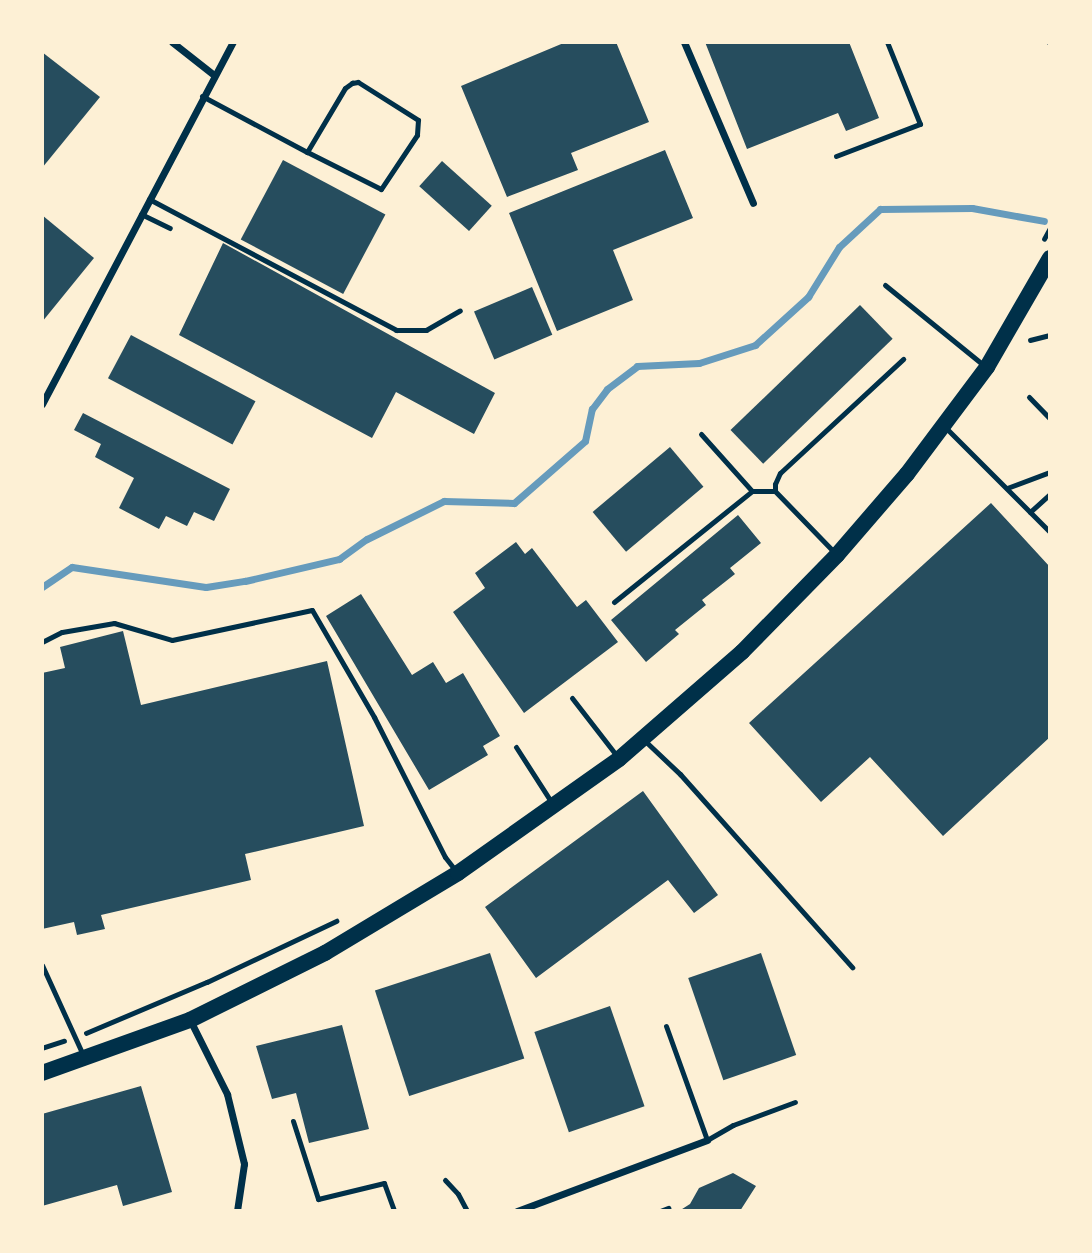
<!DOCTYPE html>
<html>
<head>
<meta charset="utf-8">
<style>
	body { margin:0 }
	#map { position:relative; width:1092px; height:1253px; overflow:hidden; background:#fdf0d5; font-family:Georgia,serif }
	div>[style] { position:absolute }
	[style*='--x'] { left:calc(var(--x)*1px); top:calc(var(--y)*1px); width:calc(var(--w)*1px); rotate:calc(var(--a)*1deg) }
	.stream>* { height:7px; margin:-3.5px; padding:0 3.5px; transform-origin:3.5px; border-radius:3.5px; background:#669bbc }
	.building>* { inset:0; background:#264d5e; transform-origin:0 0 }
	.path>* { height:4.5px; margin:-2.25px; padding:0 2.25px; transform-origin:2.25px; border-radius:2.25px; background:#003049 }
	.service>* { height:5px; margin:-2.5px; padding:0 2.5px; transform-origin:2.5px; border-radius:2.5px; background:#003049 }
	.minor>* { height:7px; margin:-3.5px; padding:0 3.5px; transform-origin:3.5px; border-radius:3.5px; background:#003049 }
	.primary>* { height:16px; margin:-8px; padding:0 8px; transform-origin:8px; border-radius:8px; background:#003049 }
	span { translate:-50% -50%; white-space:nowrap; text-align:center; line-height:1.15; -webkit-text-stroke:7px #fdf0d5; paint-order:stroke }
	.frame { position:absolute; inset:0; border:44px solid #fdf0d5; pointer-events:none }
</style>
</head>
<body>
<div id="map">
	<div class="stream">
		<i style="--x:42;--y:587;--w:36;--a:-34"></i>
		<i style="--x:72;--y:567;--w:135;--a:8.5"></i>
		<i style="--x:206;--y:587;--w:39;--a:-9"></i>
		<i style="--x:245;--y:581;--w:97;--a:-13.2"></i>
		<i style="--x:339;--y:559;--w:34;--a:-36"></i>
		<i style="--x:367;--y:539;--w:86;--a:-26.3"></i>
		<i style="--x:444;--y:501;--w:70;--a:1.6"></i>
		<i style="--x:514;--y:503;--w:94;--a:-41.1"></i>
		<i style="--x:585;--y:441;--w:33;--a:-78"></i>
		<i style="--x:592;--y:409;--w:25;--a:-53"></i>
		<i style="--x:607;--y:389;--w:38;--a:-37"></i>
		<i style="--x:637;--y:366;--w:62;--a:-2.8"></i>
		<i style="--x:699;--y:363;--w:59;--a:-17.8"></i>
		<i style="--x:755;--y:345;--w:72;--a:-42.2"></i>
		<i style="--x:808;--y:297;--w:59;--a:-58.2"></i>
		<i style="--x:839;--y:247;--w:56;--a:-42.8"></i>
		<i style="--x:880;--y:209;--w:92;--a:-0.6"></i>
		<i style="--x:972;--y:208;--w:73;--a:10.2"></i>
	</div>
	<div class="building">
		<i style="clip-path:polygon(566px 42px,616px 42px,649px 122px,571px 153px,578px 170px,507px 197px,461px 86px)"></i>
		<i style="clip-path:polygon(705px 42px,849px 42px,879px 118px,846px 131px,838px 113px,747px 149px)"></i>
		<i style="clip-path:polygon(42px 52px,100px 97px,42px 168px)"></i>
		<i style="clip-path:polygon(665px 150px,693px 218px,613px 250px,633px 300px,557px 331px,509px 213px)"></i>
		<i style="left:283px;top:160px;width:116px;height:90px;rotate:28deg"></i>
		<i style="left:442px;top:161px;width:67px;height:34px;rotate:42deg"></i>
		<i style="clip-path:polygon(42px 215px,94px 258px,42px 322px)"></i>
		<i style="clip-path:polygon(223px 243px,495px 393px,474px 434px,396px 392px,372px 438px,179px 335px)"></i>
		<i style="left:532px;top:287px;width:52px;height:63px;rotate:67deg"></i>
		<i style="left:860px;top:305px;width:47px;height:180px;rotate:46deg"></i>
		<i style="left:131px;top:335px;width:141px;height:49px;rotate:28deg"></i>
		<i style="clip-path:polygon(83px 413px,230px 489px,214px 521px,194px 512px,187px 526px,166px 516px,159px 529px,119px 508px,134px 478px,95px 457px,101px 444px,74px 430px)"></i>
		<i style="left:670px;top:447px;width:52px;height:101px;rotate:50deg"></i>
		<i style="clip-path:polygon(991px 503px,1050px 567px,1050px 737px,943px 836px,870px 757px,821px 802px,749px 723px)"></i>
		<i style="clip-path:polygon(738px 515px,761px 543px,730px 568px,735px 574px,702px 600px,706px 605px,675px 630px,679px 634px,646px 662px,611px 620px)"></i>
		<i style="clip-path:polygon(516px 542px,525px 554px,532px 548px,577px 607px,586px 600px,618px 642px,524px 713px,453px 612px,485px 588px,475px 573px)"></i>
		<i style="clip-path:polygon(361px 594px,412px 675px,433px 662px,446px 683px,463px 673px,500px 736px,483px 746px,488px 755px,429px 790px,326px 616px)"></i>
		<i style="clip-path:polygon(123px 631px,141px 705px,327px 661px,364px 826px,245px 854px,251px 880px,101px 915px,105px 929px,77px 935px,74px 922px,42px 929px,42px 673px,65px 668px,60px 647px)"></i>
		<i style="clip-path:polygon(643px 791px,718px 895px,694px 913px,668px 880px,536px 978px,485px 907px)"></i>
		<i style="left:490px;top:953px;width:111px;height:121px;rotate:72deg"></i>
		<i style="left:761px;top:953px;width:108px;height:77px;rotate:71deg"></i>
		<i style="left:610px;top:1006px;width:106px;height:80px;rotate:71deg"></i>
		<i style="clip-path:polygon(342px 1025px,369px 1129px,309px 1143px,296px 1093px,272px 1099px,256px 1046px)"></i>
		<i style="clip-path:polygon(141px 1086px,172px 1192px,123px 1206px,117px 1185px,42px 1206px,42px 1114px)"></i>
		<i style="clip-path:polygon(733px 1173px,756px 1186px,740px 1211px,679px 1211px,690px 1204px,699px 1188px)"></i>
	</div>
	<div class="path">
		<i style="--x:1049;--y:42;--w:1;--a:45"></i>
		<i style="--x:1044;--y:239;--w:13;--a:-61"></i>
		<i style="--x:1030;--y:340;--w:21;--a:-14"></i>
		<i style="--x:86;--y:1033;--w:131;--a:-22.9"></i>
		<i style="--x:207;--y:982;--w:143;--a:-25.3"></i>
		<i style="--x:42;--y:1048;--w:23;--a:-18"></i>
	</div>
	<div class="service">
		<i style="--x:202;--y:96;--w:119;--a:28.1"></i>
		<i style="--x:307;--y:152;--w:74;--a:-59.3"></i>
		<i style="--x:345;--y:88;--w:9;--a:-36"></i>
		<i style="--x:352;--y:83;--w:6;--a:-9"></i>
		<i style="--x:358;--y:82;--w:71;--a:32.3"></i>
		<i style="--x:418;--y:120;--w:15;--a:94"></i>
		<i style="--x:417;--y:135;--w:65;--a:123.7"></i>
		<i style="--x:381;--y:189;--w:83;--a:-153.4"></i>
		<i style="--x:836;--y:156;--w:90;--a:-20.9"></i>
		<i style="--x:920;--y:124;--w:88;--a:-111.9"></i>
		<i style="--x:149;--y:199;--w:280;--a:27.9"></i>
		<i style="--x:396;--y:330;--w:30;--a:0"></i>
		<i style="--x:426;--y:330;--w:39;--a:-30"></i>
		<i style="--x:141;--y:214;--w:32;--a:26"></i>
		<i style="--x:885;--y:285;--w:130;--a:39.1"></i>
		<i style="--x:1029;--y:397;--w:30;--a:46"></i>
		<i style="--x:946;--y:428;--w:147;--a:45"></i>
		<i style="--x:701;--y:434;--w:76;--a:48.2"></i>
		<i style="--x:752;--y:491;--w:23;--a:0"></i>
		<i style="--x:1007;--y:488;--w:46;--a:-20.4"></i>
		<i style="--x:1030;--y:512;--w:27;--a:-42"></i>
		<i style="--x:835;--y:553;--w:86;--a:-134.1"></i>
		<i style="--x:775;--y:491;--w:7;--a:-90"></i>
		<i style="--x:775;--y:484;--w:12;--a:-66"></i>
		<i style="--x:780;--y:473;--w:168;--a:-42.8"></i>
		<i style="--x:614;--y:602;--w:177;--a:-38.8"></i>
		<i style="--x:42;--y:642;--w:22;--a:-27"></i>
		<i style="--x:62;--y:632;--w:53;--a:-9.8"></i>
		<i style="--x:114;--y:623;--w:60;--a:16.3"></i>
		<i style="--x:172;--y:640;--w:143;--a:-12.1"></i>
		<i style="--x:312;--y:610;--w:124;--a:59.9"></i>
		<i style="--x:374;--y:717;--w:157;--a:63.1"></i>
		<i style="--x:445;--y:857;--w:18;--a:52"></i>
		<i style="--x:572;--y:698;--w:73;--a:52.2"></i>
		<i style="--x:644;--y:740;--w:50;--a:43.4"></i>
		<i style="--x:680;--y:774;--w:259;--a:48.3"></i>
		<i style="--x:516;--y:747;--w:67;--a:57.3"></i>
		<i style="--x:42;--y:965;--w:99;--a:65.5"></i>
		<i style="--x:666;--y:1026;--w:121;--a:70.2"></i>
		<i style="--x:707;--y:1140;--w:30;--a:-30"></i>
		<i style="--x:733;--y:1125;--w:66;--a:-20.4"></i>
		<i style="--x:293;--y:1121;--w:82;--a:72.2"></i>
		<i style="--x:318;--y:1199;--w:68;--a:-13.6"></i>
		<i style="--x:384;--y:1183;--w:30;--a:70"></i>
		<i style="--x:445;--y:1180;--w:19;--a:47"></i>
		<i style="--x:458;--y:1194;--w:19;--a:62"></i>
		<i style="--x:660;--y:1211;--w:9;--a:-21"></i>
	</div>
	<div class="minor">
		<i style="--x:172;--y:42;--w:53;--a:38.2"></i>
		<i style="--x:684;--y:42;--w:175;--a:66.8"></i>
		<i style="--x:42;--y:404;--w:409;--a:-62.2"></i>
		<i style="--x:190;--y:1020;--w:83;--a:63.4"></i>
		<i style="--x:227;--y:1094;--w:72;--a:76.3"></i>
		<i style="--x:244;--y:1164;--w:48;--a:98.5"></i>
		<i style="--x:517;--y:1211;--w:203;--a:-20.5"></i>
	</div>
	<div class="primary">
		<i style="--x:42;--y:1073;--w:157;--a:-19.7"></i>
		<i style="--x:190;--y:1020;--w:151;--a:-26.4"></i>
		<i style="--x:325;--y:953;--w:155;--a:-31"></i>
		<i style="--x:458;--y:873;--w:197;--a:-35.3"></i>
		<i style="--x:619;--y:759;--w:163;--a:-41"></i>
		<i style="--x:742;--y:652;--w:136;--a:-45.6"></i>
		<i style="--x:837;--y:555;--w:107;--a:-49.2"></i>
		<i style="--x:907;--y:474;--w:134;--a:-53.2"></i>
		<i style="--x:987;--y:367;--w:126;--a:-60"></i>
	</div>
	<div class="frame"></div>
</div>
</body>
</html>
